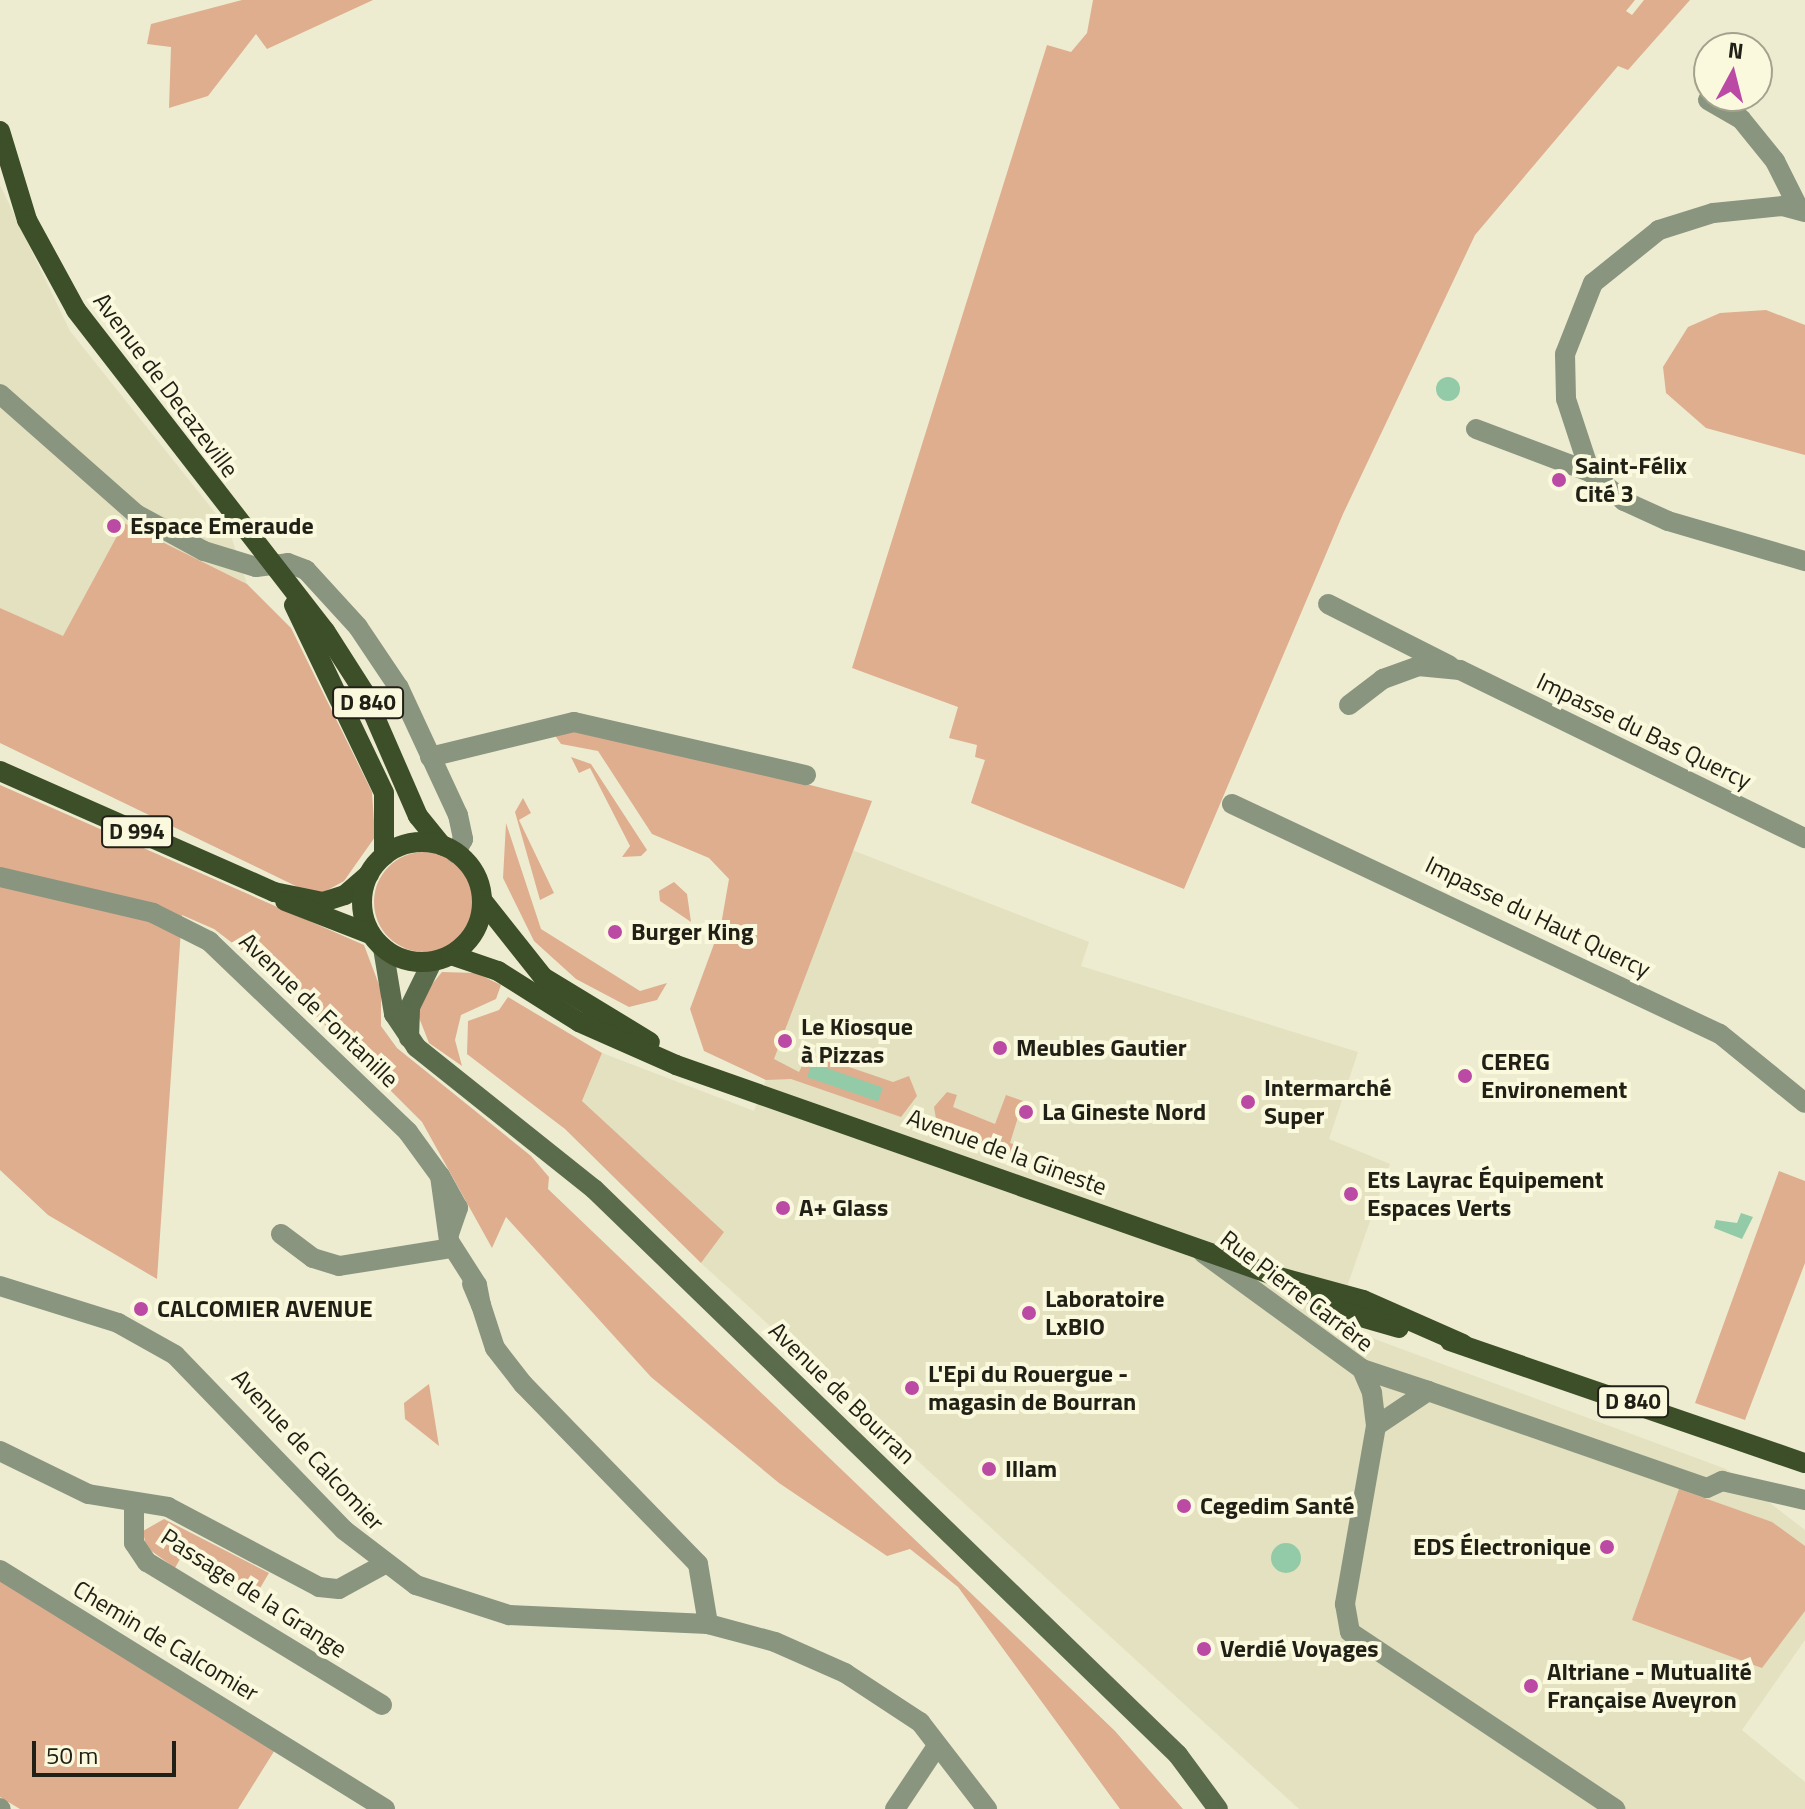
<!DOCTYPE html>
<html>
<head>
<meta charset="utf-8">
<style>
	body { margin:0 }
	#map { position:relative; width:1805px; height:1809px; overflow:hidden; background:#edecd0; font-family:"Titillium Web",sans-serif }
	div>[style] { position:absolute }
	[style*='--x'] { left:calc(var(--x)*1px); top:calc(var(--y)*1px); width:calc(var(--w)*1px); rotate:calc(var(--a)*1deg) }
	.built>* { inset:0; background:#e3e1bf }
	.green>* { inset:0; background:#deae8f }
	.round { border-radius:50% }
	.water>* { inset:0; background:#93cba8; transform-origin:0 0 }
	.minor>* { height:20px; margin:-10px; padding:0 10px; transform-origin:10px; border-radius:10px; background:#89957f }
	.secondary>* { height:20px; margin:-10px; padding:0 10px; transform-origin:10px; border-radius:10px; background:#5b6c4c }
	.primary>* { height:20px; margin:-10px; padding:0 10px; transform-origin:10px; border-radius:10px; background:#3c4f28 }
	.primary>.ring { margin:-10px; padding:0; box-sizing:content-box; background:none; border:20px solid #3c4f28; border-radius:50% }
	.dots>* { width:22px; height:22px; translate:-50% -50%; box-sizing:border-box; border:4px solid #faf9dd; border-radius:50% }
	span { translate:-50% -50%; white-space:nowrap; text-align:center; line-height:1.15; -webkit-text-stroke:8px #faf9dd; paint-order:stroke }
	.shield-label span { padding:2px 6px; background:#faf9dd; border:2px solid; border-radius:6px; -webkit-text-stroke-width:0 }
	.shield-label { font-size:22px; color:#212016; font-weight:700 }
	.street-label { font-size:24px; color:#212016 }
	.poi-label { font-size:24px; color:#212016; font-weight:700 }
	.left { translate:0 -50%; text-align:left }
	.right { translate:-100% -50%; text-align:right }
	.north { position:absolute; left:1693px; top:32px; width:80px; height:80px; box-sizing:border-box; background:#faf9dd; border:2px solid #a3a28d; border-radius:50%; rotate:7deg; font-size:22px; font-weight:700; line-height:32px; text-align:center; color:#212016 }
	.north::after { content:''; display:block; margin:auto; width:28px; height:36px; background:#bb4aa5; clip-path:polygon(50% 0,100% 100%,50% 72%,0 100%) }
	.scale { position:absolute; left:32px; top:1741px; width:144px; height:36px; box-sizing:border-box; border:4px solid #212016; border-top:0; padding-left:10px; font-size:24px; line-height:28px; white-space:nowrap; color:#212016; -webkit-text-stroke:6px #faf9dd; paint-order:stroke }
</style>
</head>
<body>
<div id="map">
	<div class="built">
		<i style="clip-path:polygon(0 185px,70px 331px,229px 530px,247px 584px,124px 523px,63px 637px,0 608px)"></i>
		<i style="clip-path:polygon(852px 850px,1089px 942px,1081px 966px,1358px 1052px,1329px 1139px,1390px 1164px,1334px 1324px,1726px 1469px,1805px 1530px,1805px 1640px,1742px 1730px,1805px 1782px,1805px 1809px,1299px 1809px,701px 1263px,723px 1231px,582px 1101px,602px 1053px,754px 1111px)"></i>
	</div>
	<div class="green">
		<i style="clip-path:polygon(242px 0,373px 0,267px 49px,256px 34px,208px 96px,169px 108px,171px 47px,147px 44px,151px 24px)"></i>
		<i style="clip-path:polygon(1093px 0,1635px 0,1626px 11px,1632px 15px,1644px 0,1690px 0,1628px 70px,1618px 66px,1475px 235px,1343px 514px,1184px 889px,971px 803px,985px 760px,975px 757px,977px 745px,949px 738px,958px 707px,852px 668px,1047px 45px,1071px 52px,1087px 33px)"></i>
		<i style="clip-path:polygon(1766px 310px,1805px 325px,1805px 455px,1706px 428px,1666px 393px,1663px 367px,1688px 327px,1720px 313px)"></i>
		<i style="clip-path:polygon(124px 523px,247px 584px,291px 628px,372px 792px,375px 837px,344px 881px,324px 892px,306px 891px,0 743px,0 608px,63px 636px)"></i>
		<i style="clip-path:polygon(570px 723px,872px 801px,774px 1059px,799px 1072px,808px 1053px,893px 1082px,909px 1076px,917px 1096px,901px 1117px,791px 1079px,766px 1080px,704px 1051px,690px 1009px,721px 925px,729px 879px,709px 858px,652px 834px,598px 751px,561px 744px,549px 727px)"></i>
		<i style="clip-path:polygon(571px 757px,591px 764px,647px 850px,641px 856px,622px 857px,630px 846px,590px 768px,579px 773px)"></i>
		<i style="clip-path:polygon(0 785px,364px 945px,381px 990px,381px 1026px,397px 1048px,531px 1156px,549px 1177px,548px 1189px,1115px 1731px,1183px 1809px,1120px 1809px,958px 1587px,910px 1549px,887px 1556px,779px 1483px,651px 1377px,506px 1217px,492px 1248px,422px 1122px,277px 977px,214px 929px,182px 915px,157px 1279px,48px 1215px,0 1170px)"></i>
		<i style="clip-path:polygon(523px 798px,531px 813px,519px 820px,554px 893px,540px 900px,515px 812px)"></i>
		<i style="clip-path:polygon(506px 823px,541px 929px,640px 991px,667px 983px,657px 1000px,629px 1007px,576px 979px,534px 941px,503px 878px)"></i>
		<i class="round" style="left:374px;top:852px;width:100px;height:100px"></i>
		<i style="clip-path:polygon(674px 882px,687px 894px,691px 922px,660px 901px,659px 891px)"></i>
		<i style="clip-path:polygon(442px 972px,476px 973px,501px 985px,496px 999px,461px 1015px,455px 1040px,462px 1066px,429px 1043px,418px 1015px,419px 1000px)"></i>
		<i style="clip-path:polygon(508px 997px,602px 1053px,582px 1101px,724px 1232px,701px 1263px,565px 1129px,467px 1054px,468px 1021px,499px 1010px)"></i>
		<i style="clip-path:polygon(947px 1092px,957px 1095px,953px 1107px,995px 1124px,1006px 1095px,1023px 1101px,1010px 1143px,1023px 1147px,1020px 1153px,1000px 1155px,938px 1131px,934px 1107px)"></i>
		<i style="clip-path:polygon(1779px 1171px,1805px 1181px,1805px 1263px,1745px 1420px,1695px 1403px)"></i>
		<i style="clip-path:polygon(429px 1384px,439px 1446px,405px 1419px,404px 1403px)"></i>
		<i style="clip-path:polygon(1679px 1489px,1772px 1522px,1805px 1546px,1805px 1611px,1762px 1668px,1632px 1620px)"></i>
		<i style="clip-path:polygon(164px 1519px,269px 1573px,253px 1600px,180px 1559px,175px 1568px,146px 1547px,143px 1531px)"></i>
		<i style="clip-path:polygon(0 1576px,278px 1745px,238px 1809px,20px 1809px,0 1797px)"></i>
	</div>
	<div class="water">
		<i class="round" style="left:1436px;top:377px;width:24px;height:24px"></i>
		<i style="left:812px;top:1063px;width:75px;height:15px;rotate:19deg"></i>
		<i style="clip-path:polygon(1741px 1213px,1753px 1217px,1742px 1239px,1714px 1228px,1716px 1220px,1737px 1223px)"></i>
		<i class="round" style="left:1271px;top:1543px;width:30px;height:30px"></i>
	</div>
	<div class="minor">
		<i style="--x:1708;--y:100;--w:38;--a:30"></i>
		<i style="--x:1741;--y:119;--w:54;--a:51"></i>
		<i style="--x:1775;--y:161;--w:54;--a:63.4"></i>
		<i style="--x:1805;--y:212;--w:23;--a:-165"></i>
		<i style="--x:1783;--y:206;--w:70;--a:174.3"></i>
		<i style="--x:1713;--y:213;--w:57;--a:162.5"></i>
		<i style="--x:1659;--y:230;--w:85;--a:141.2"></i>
		<i style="--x:1593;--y:283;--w:76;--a:111.5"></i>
		<i style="--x:1565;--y:354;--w:45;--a:88.7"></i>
		<i style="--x:1566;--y:399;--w:77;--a:71.8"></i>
		<i style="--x:1590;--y:472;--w:45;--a:40.5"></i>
		<i style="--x:1624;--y:501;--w:48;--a:24.4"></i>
		<i style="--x:1668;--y:521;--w:143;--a:16.3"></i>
		<i style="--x:0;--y:394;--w:181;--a:41.4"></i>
		<i style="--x:136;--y:514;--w:77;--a:28.6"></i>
		<i style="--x:204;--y:551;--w:54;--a:17.1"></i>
		<i style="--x:256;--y:567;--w:32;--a:-7"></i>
		<i style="--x:288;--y:563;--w:19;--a:21"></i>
		<i style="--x:306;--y:570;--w:77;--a:47.6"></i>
		<i style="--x:358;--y:627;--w:73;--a:56.1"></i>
		<i style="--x:399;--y:688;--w:140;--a:65.1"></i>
		<i style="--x:458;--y:815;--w:25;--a:78"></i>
		<i style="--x:463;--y:839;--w:16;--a:117"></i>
		<i style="--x:1476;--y:429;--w:122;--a:20.7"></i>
		<i style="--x:1328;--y:604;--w:136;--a:26.8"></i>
		<i style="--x:1349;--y:705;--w:43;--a:-37.4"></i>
		<i style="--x:1383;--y:679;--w:37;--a:-20"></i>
		<i style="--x:1418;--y:666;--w:42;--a:5.4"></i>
		<i style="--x:1460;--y:670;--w:384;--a:26"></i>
		<i style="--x:430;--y:757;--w:148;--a:-13.7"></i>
		<i style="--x:574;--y:722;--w:238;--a:12.9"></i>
		<i style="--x:1232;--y:804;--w:539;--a:25.24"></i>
		<i style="--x:1720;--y:1034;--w:109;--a:39.1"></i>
		<i style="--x:0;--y:877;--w:157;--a:13.2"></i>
		<i style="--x:153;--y:913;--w:63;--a:26.6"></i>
		<i style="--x:209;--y:941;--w:276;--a:43.8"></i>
		<i style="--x:408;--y:1132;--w:54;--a:54"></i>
		<i style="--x:281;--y:1234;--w:40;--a:37"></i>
		<i style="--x:313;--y:1258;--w:27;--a:17"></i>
		<i style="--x:339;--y:1266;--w:113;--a:-9.1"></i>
		<i style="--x:449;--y:1234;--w:28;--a:-71"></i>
		<i style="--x:458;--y:1208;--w:37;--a:-119"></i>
		<i style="--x:440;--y:1176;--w:66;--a:82.1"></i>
		<i style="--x:449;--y:1241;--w:52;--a:57.5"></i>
		<i style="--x:477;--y:1285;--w:20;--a:79"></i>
		<i style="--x:481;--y:1305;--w:23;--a:-113"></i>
		<i style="--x:1203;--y:1253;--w:197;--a:36.1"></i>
		<i style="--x:1362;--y:1369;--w:26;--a:67"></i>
		<i style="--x:1372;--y:1393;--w:33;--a:83"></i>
		<i style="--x:1376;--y:1426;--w:181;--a:99.9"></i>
		<i style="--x:1345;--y:1604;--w:28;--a:80"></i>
		<i style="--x:1350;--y:1632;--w:319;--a:33.7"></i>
		<i style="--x:0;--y:1286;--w:124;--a:17.4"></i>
		<i style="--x:118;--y:1323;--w:65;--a:29.3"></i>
		<i style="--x:175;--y:1355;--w:243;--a:46"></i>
		<i style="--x:344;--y:1530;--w:91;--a:37.4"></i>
		<i style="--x:416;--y:1585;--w:98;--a:17.9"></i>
		<i style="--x:509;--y:1615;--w:199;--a:2.6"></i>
		<i style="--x:708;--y:1624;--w:69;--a:15"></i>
		<i style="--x:775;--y:1642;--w:77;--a:23.9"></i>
		<i style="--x:845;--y:1673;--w:90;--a:33.2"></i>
		<i style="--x:920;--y:1722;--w:110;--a:52.4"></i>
		<i style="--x:481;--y:1305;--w:45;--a:72"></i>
		<i style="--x:495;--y:1348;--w:46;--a:52.1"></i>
		<i style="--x:523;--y:1384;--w:251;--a:45.8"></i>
		<i style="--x:698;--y:1564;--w:61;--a:80.5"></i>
		<i style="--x:1362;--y:1369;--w:70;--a:18.4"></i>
		<i style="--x:1376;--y:1426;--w:63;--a:-33.9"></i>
		<i style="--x:1428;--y:1391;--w:295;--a:19.2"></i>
		<i style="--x:1707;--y:1488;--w:17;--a:-25"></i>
		<i style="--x:1722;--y:1481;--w:85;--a:12.9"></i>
		<i style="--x:0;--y:1451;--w:98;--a:26"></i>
		<i style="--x:88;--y:1494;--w:81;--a:9.2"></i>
		<i style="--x:168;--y:1507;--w:171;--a:27.9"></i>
		<i style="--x:319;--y:1587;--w:20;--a:6"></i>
		<i style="--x:339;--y:1589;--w:50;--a:-28.6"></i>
		<i style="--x:134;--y:1504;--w:39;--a:90"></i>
		<i style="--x:134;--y:1543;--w:23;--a:56"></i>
		<i style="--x:147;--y:1562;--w:275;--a:31.3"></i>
		<i style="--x:0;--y:1570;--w:453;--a:31.8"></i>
		<i style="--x:0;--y:1808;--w:1;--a:45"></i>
		<i style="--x:895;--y:1809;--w:76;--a:-56.3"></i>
	</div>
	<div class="secondary">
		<i style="--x:383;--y:948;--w:67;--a:80.5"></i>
		<i style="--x:394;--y:1014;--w:40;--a:56"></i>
		<i style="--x:416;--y:1047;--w:228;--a:38.6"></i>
		<i style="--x:594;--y:1189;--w:813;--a:44.1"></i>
		<i style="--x:1178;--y:1755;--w:67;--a:53.5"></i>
		<i style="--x:409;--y:1038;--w:31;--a:-88"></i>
		<i style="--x:410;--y:1007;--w:50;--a:-63.9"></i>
	</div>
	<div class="primary">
		<i style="--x:0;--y:131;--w:93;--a:73.1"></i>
		<i style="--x:27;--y:220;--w:102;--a:61.4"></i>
		<i style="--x:76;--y:310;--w:406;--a:52.2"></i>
		<i style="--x:325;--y:631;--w:72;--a:57.4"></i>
		<i style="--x:364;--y:692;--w:135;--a:66.5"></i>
		<i style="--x:418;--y:816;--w:38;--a:51"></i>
		<i style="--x:294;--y:605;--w:208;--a:64.4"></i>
		<i style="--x:384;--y:793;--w:63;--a:90"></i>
		<i style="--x:0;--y:771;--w:300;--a:23.8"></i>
		<i style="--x:274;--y:892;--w:50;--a:11.5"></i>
		<i style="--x:323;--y:902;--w:23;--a:-18"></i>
		<i style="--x:345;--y:895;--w:32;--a:-41"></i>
		<i class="ring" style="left:362px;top:842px;width:100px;height:100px"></i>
		<i style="--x:482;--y:900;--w:98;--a:51.6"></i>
		<i style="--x:543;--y:977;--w:125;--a:31.3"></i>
		<i style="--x:285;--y:901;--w:91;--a:21.2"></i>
		<i style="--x:451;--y:955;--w:50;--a:18.8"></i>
		<i style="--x:498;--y:971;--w:96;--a:32.2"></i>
		<i style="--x:579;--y:1022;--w:106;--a:23.9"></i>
		<i style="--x:676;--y:1065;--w:639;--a:19.37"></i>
		<i style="--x:1279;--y:1277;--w:87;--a:15.3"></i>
		<i style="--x:1363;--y:1300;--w:109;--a:23.7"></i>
		<i style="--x:1282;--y:1280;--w:69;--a:27.7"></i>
		<i style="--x:1343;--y:1312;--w:58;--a:15.9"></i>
		<i style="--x:1450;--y:1341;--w:375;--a:19"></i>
	</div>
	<div class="dots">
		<i style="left:1559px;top:480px;background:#bb4aa5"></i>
		<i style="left:114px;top:526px;background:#bb4aa5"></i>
		<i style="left:615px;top:932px;background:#bb4aa5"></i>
		<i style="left:785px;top:1041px;background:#bb4aa5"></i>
		<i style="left:1000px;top:1048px;background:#bb4aa5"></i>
		<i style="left:1465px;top:1076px;background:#bb4aa5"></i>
		<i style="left:1248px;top:1102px;background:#bb4aa5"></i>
		<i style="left:1026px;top:1112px;background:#bb4aa5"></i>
		<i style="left:1351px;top:1194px;background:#bb4aa5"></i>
		<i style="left:783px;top:1208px;background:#bb4aa5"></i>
		<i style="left:141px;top:1309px;background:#bb4aa5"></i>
		<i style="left:1029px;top:1313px;background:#bb4aa5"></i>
		<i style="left:912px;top:1388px;background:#bb4aa5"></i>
		<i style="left:989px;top:1469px;background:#bb4aa5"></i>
		<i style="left:1184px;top:1506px;background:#bb4aa5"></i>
		<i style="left:1607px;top:1547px;background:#bb4aa5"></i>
		<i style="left:1204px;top:1649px;background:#bb4aa5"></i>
		<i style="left:1531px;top:1686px;background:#bb4aa5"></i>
	</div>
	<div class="shield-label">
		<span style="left:368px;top:703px">D 840</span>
		<span style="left:137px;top:832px">D 994</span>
		<span style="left:1633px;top:1402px">D 840</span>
	</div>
	<div class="street-label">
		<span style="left:166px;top:385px;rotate:53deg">Avenue de Decazeville</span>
		<span style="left:1644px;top:731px;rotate:26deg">Impasse du Bas Quercy</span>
		<span style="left:1538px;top:917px;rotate:26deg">Impasse du Haut Quercy</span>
		<span style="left:319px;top:1010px;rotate:44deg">Avenue de Fontanille</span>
		<span style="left:1007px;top:1152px;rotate:20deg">Avenue de la Gineste</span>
		<span style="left:1297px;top:1291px;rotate:37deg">Rue Pierre Carrère</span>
		<span style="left:842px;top:1393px;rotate:44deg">Avenue de Bourran</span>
		<span style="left:308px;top:1450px;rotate:47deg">Avenue de Calcomier</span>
		<span style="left:254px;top:1593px;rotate:33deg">Passage de la Grange</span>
		<span style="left:166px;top:1641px;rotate:31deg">Chemin de Calcomier</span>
	</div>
	<div class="poi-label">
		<span class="left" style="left:1575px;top:480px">Saint-Félix<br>Cité 3</span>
		<span class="left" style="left:130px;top:526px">Espace Emeraude</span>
		<span class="left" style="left:631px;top:932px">Burger King</span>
		<span class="left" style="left:801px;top:1041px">Le Kiosque<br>à Pizzas</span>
		<span class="left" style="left:1016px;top:1048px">Meubles Gautier</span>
		<span class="left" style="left:1481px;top:1076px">CEREG<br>Environement</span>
		<span class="left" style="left:1264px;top:1102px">Intermarché<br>Super</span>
		<span class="left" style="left:1042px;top:1112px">La Gineste Nord</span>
		<span class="left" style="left:1367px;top:1194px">Ets Layrac Équipement<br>Espaces Verts</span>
		<span class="left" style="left:799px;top:1208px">A+ Glass</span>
		<span class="left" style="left:1045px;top:1313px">Laboratoire<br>LxBIO</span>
		<span class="left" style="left:157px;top:1309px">CALCOMIER AVENUE</span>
		<span class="left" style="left:928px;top:1388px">L'Epi du Rouergue -<br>magasin de Bourran</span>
		<span class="left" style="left:1005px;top:1469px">Illam</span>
		<span class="left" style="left:1200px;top:1506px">Cegedim Santé</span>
		<span class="right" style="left:1591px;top:1547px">EDS Électronique</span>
		<span class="left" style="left:1220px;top:1649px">Verdié Voyages</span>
		<span class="left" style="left:1547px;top:1686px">Altriane - Mutualité<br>Française Aveyron</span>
	</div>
	<div class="north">N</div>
	<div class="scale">50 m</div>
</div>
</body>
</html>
